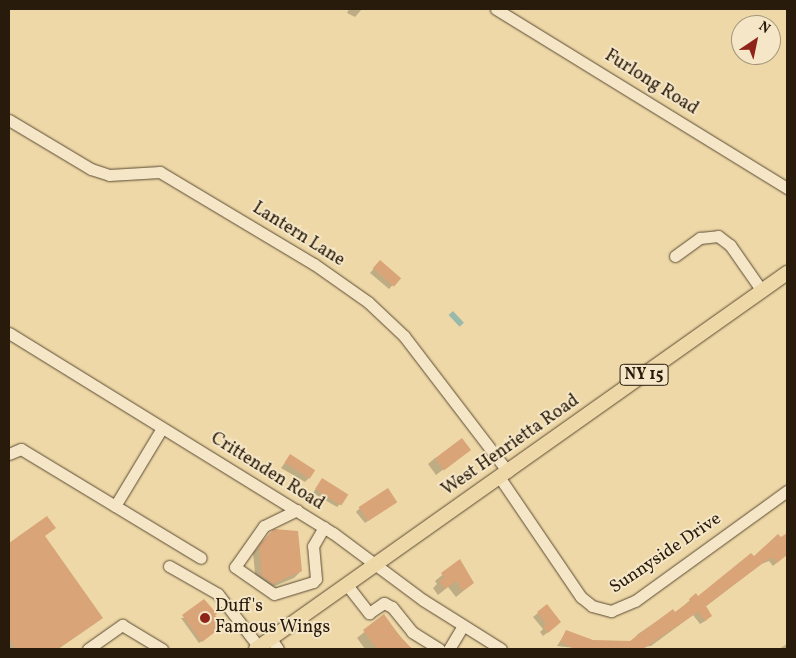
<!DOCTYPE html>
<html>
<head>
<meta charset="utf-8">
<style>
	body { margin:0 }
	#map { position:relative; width:796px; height:658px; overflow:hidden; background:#eed8a7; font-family:Vollkorn,serif }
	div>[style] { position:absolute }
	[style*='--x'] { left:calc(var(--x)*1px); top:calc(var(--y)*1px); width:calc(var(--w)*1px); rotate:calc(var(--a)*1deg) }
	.water>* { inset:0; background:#9ab9ad; transform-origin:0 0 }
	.shadow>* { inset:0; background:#0003 }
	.building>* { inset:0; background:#d9a478; transform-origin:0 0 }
	.roads { filter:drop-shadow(0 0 1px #5a4a33) drop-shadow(0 0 1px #5a4a33) }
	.minor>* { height:11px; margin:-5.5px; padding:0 5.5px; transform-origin:5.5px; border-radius:5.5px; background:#f4e6c6 }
	.major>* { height:14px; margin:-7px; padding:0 7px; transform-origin:7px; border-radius:7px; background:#eed8a7 }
	.dots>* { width:14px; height:14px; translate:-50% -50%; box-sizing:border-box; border:2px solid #f4e6c6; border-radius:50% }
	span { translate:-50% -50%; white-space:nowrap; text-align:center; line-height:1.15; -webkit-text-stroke:4px #f4e6c6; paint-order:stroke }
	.shield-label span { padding:1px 4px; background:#f4e6c6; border:1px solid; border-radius:4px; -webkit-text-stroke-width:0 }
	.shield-label { font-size:16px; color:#291b0c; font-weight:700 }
	.street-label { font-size:18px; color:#291b0c }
	.poi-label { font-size:18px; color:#291b0c }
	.left { translate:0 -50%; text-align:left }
	.frame { position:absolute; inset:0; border:10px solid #291b0c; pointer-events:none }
	.north { position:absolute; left:731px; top:15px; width:50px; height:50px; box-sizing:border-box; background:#f4e6c6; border:1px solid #a3957c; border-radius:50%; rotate:34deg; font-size:14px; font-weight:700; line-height:20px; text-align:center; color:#291b0c }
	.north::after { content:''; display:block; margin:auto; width:18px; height:22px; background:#8f2418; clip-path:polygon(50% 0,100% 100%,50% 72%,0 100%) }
</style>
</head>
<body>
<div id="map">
	<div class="water">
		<i style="left:453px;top:311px;width:16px;height:6px;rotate:47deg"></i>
	</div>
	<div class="shadow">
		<i style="clip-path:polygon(349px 9px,362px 9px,355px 17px,347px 13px)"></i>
		<i style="clip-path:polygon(376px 266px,399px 278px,389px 289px,370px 273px)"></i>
		<i style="clip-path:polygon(469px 450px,436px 475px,428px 464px,435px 458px)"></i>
		<i style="clip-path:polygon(290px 456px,309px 478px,305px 482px,281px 468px)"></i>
		<i style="clip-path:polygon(322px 480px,341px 503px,337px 507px,313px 493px)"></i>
		<i style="clip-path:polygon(396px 502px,365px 523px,356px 512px,360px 508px)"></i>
		<i style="clip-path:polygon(47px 518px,44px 536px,97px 622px,58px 649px,9px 649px,9px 545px)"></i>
		<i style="clip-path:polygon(297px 532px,301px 571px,294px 578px,265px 590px,256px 583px,253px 553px,270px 533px)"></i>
		<i style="clip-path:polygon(787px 534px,787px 548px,782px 552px,780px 560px,773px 566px,769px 561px,761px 564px,705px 607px,707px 620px,700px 624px,693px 615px,651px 646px,625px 649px,638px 634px,672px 611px,674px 614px,696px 595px,698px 598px)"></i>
		<i style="clip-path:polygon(459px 561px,473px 583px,456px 597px,448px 587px,438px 595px,433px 588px,437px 584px,435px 581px)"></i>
		<i style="clip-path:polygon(538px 613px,556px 626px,543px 636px,540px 632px,543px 629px,533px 617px)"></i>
		<i style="clip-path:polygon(214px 615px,220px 628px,199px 643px,181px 618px)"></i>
		<i style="clip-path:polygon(384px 616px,408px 646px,414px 649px,365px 649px,357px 638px)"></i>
		<i style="clip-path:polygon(566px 632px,590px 639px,585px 649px,557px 646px)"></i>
		<i style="clip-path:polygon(787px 644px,787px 649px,779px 649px)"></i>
	</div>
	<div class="building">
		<i style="left:380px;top:260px;width:28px;height:11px;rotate:41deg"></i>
		<i style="left:462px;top:438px;width:15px;height:34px;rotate:53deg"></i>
		<i style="left:290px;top:454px;width:30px;height:10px;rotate:33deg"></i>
		<i style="left:322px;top:478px;width:31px;height:13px;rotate:32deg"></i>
		<i style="left:388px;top:488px;width:17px;height:35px;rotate:57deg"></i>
		<i style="clip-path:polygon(47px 516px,56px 528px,45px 536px,103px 618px,58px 649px,16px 649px,9px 639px,9px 543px)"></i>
		<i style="clip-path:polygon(274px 529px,298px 531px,302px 571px,273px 584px,262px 576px,259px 545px)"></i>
		<i style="clip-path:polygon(787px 533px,787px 555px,777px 563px,773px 558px,767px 560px,706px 606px,712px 616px,705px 621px,698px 612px,643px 649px,575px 649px,560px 642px,566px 630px,593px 640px,630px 641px,673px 609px,675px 612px,690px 601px,689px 599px,696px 593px,698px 596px,751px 553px,754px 556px,778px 534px,781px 537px)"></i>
		<i style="clip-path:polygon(460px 559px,474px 583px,463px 591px,456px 581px,445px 589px,439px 581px,444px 577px,441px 573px)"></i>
		<i style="clip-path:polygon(204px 599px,217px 614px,215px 615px,223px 626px,202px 642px,182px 615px)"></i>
		<i style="clip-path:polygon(547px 604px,561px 622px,548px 633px,543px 627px,546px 624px,537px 612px)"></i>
		<i style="clip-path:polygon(384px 614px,398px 634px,412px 649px,377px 649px,363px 630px)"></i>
	</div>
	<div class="roads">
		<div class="minor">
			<i style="--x:496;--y:9;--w:342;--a:31.6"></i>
			<i style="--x:9;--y:120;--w:96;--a:30.9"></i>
			<i style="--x:91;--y:169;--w:19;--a:18"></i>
			<i style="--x:109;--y:175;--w:51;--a:-3.4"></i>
			<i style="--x:160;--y:172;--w:179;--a:30.9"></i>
			<i style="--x:314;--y:264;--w:66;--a:35.1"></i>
			<i style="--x:368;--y:302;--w:50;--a:43.4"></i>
			<i style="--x:404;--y:336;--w:171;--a:52.6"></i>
			<i style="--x:675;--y:256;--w:31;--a:-36"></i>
			<i style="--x:700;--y:238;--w:18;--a:-6"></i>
			<i style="--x:718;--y:236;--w:15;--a:37"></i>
			<i style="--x:730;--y:245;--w:56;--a:55.2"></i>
			<i style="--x:9;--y:333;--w:381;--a:31.7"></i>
			<i style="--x:333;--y:533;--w:112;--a:36.7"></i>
			<i style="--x:423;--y:600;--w:92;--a:32.1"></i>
			<i style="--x:9;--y:454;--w:13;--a:-23"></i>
			<i style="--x:21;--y:449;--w:210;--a:31.2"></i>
			<i style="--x:500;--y:478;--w:144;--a:55.8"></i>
			<i style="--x:581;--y:597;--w:14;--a:39"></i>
			<i style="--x:592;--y:606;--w:20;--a:15"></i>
			<i style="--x:611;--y:611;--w:26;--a:-23"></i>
			<i style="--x:635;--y:601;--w:188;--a:-35.9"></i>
			<i style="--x:115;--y:506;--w:91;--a:-58.9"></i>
			<i style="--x:297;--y:510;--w:37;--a:154"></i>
			<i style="--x:264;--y:526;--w:50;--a:125.3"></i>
			<i style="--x:235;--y:567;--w:47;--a:34.7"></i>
			<i style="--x:274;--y:594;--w:41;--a:-17.1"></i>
			<i style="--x:313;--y:582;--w:4;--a:-45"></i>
			<i style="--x:316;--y:579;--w:33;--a:-95"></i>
			<i style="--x:313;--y:546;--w:22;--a:-60"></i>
			<i style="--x:169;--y:566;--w:56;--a:29.7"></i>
			<i style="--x:218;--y:594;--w:67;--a:52.3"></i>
			<i style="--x:347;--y:585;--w:36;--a:52"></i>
			<i style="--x:369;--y:613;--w:18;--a:-34"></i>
			<i style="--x:384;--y:603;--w:9;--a:27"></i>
			<i style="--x:392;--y:607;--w:32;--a:51"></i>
			<i style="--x:412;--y:632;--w:32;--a:32"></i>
			<i style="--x:271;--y:639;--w:12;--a:55"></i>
			<i style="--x:88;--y:649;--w:42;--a:-35.2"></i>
			<i style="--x:122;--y:625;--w:47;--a:31"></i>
			<i style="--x:449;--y:649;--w:27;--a:-59"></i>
		</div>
		<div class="major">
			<i style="--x:256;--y:649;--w:651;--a:-35.3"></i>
		</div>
	</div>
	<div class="dots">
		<i style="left:205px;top:618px;background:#8f2418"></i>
	</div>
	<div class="shield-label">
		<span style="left:644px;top:375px">NY 15</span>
	</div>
	<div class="street-label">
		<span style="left:651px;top:83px;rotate:32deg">Furlong Road</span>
		<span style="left:298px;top:235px;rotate:32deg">Lantern Lane</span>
		<span style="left:511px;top:446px;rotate:-35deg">West Henrietta Road</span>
		<span style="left:267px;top:472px;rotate:32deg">Crittenden Road</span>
		<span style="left:666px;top:554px;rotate:-34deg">Sunnyside Drive</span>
	</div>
	<div class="poi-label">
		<span class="left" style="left:215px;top:618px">Duff's<br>Famous Wings</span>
	</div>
	<div class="frame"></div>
	<div class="north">N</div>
</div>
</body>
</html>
